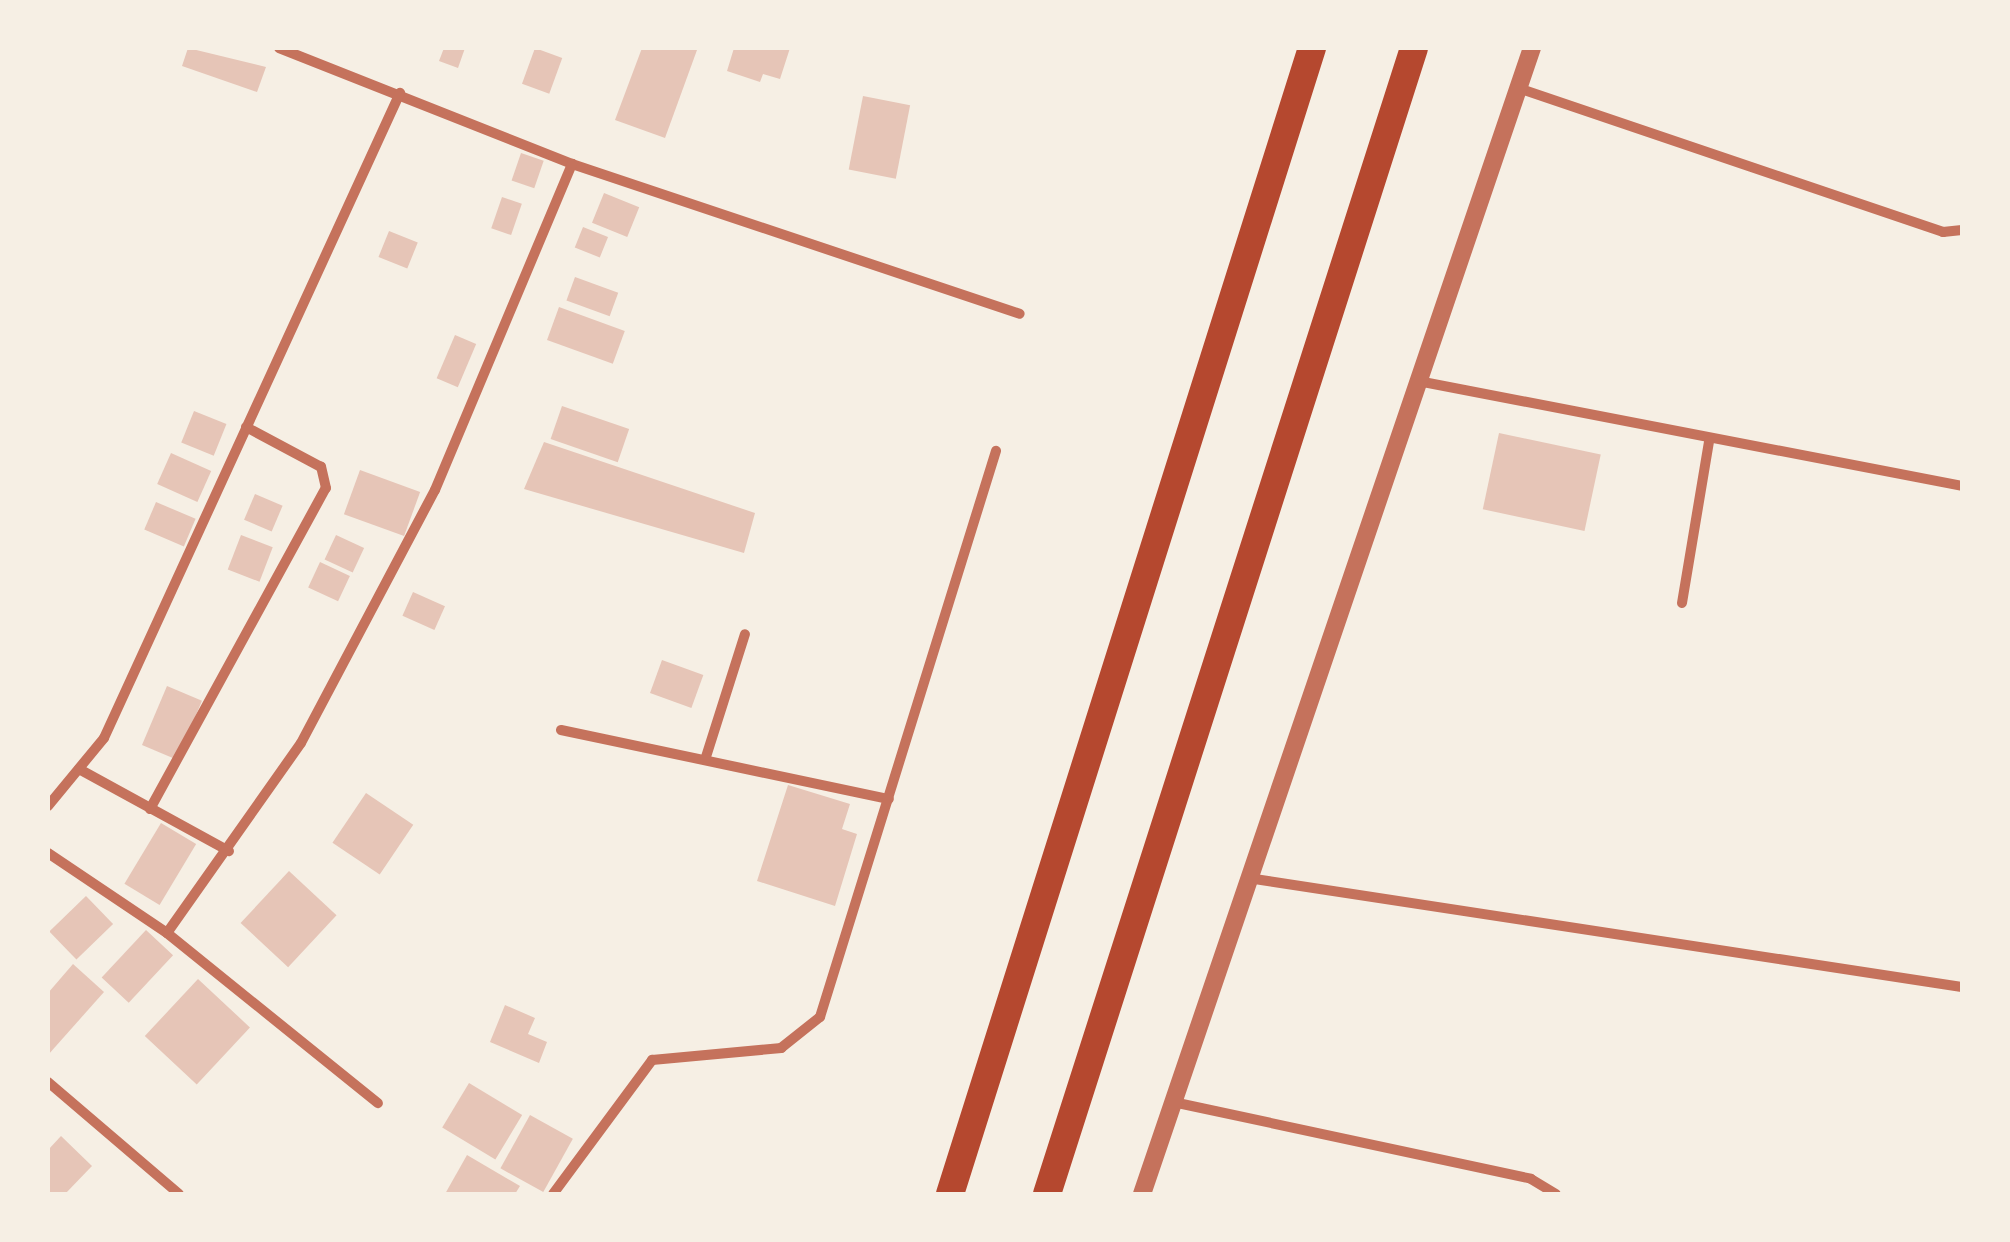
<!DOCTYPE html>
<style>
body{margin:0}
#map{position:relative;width:2010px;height:1242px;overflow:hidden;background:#f6efe4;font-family:Poppins,sans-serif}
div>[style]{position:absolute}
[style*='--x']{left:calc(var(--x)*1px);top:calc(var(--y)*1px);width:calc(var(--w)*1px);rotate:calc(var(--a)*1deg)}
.building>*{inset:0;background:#e6c5b7;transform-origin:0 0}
.minor>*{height:10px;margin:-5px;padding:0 5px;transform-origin:5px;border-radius:5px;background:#c5725c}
.tertiary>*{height:18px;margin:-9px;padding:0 9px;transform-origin:9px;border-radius:9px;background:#c5725c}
.trunk>*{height:28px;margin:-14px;padding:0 14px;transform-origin:14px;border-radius:14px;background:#b5482f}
span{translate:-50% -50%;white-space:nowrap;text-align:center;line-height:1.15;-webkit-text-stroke:8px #f6efe4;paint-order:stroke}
.frame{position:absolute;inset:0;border:50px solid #f6efe4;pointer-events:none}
</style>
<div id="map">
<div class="building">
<div style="clip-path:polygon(188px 48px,266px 67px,257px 92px,182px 66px)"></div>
<div style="clip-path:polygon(444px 48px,465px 48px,458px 68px,439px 61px)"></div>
<div style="left:535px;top:48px;width:29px;height:38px;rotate:20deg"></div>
<div style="clip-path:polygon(642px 48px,697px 50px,665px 138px,615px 120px)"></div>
<div style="clip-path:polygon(734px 48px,790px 48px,780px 79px,763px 74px,760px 82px,727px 71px)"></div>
<div style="left:863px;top:96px;width:48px;height:75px;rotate:11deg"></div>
<div style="left:521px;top:153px;width:24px;height:29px;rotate:19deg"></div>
<div style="left:604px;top:193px;width:38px;height:32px;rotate:22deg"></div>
<div style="left:502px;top:197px;width:21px;height:33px;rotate:19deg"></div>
<div style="left:583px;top:227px;width:27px;height:22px;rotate:22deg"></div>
<div style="left:389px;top:231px;width:31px;height:28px;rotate:22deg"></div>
<div style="left:575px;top:277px;width:46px;height:25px;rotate:20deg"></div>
<div style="left:559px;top:307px;width:70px;height:35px;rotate:20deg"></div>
<div style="left:455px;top:335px;width:23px;height:47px;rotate:23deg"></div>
<div style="left:562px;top:406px;width:71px;height:35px;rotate:19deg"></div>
<div style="left:194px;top:411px;width:35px;height:34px;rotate:22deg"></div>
<div style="left:1499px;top:433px;width:104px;height:78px;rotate:12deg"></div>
<div style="clip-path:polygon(544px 442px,755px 513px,744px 553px,524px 489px)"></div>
<div style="left:171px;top:453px;width:44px;height:34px;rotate:24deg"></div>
<div style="left:360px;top:470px;width:64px;height:47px;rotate:20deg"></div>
<div style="left:255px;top:494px;width:30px;height:28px;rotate:23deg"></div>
<div style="left:156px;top:502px;width:43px;height:30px;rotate:23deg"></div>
<div style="left:241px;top:535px;width:34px;height:37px;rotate:21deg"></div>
<div style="left:336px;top:535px;width:31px;height:27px;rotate:25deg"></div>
<div style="left:320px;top:562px;width:33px;height:28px;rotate:25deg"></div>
<div style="left:413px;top:592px;width:35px;height:26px;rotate:24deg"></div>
<div style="left:662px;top:660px;width:44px;height:35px;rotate:20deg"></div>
<div style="left:167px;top:686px;width:38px;height:64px;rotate:23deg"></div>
<div style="clip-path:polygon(788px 785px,850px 804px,842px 829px,857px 834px,835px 906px,757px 881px)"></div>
<div style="left:366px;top:793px;width:57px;height:60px;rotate:34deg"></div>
<div style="left:161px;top:823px;width:41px;height:71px;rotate:31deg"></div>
<div style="left:289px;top:871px;width:65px;height:71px;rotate:43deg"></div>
<div style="left:86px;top:896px;width:39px;height:51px;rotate:46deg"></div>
<div style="left:146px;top:930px;width:37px;height:65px;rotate:43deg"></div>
<div style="clip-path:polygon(73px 964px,104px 992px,48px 1055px,48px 993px)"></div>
<div style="left:198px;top:979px;width:71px;height:78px;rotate:43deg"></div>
<div style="clip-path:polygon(505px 1005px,535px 1018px,528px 1034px,547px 1042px,539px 1063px,490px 1042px)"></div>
<div style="left:469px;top:1083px;width:62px;height:52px;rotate:31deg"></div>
<div style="left:530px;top:1115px;width:49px;height:61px;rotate:29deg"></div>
<div style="clip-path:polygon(61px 1136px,92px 1166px,65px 1194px,48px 1194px,48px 1150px)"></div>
<div style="clip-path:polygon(467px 1155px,520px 1186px,515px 1194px,445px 1194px)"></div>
</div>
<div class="minor">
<div style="--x:279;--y:48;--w:315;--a:21.6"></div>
<div style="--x:572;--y:164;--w:472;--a:18.5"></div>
<div style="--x:1518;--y:88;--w:449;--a:18.7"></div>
<div style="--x:1943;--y:232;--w:19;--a:-6"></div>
<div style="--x:1418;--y:381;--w:554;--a:10.92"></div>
<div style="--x:1682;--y:603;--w:164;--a:-80.5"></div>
<div style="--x:561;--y:730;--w:335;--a:11.9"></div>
<div style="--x:705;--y:760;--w:132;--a:-72.4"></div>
<div style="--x:79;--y:769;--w:171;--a:28.7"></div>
<div style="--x:48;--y:806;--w:88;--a:-50.5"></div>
<div style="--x:104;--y:738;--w:710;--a:-65.35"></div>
<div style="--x:150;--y:809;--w:366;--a:-61.3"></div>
<div style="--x:326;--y:488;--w:22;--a:-103"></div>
<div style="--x:321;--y:467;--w:85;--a:-151.9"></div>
<div style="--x:48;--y:853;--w:143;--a:33.9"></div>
<div style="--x:167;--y:933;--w:271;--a:38.9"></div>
<div style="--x:1248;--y:878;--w:722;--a:8.68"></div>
<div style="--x:167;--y:933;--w:232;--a:-54.8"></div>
<div style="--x:301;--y:743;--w:286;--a:-62.1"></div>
<div style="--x:435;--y:490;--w:354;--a:-67.2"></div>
<div style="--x:48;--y:1082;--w:172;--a:40.5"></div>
<div style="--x:1173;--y:1102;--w:366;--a:12.1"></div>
<div style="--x:1531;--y:1179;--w:29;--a:31"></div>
<div style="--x:553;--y:1194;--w:167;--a:-53.5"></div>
<div style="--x:652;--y:1060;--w:130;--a:-5.3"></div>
<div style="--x:781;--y:1048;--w:50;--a:-38.5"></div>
<div style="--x:820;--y:1017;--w:593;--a:-72.73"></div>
</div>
<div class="tertiary">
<div style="--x:1142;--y:1194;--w:1211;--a:-71.21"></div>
</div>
<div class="trunk">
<div style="--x:950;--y:1194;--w:1202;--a:-72.47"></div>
<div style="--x:1047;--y:1194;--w:1203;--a:-72.24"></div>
</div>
<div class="frame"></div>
</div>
